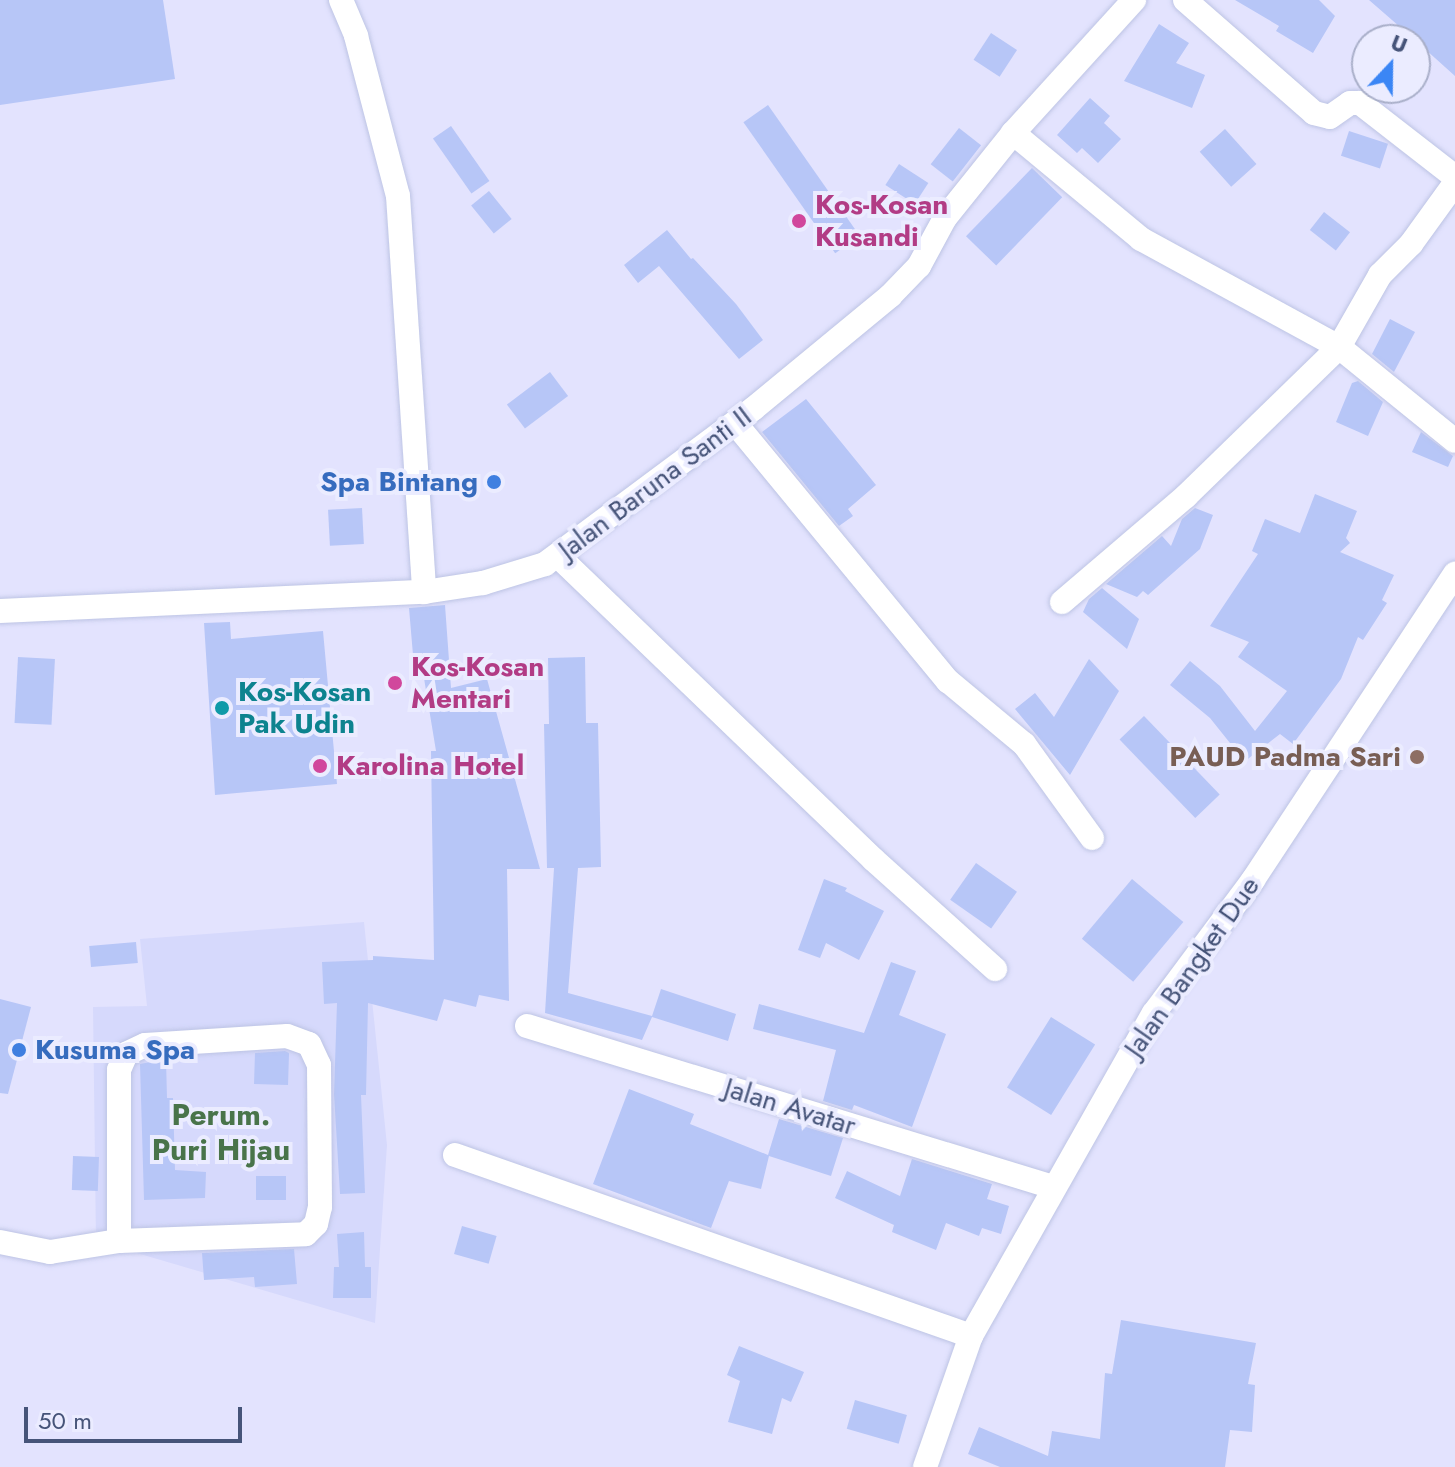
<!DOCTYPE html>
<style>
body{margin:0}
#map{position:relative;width:1455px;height:1467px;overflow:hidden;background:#e3e3fe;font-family:Jost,sans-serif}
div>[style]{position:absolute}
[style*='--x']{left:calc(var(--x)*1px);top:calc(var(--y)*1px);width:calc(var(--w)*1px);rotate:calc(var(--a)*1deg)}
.residential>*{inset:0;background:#d6d9fc}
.building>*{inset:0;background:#b7c6f7;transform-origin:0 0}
.roads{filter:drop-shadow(0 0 2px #bdc4e4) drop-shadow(0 0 2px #bdc4e4)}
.street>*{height:24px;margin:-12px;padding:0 12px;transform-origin:12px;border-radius:12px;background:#fff}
.dots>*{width:22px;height:22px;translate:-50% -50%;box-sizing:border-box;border:4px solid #ebecff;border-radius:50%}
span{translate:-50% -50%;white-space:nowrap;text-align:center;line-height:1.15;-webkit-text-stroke:8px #ebecff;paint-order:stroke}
.hotel-label{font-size:28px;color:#b23c85;font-weight:700}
.left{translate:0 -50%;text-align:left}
.shop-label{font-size:28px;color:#366cbe;font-weight:700}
.right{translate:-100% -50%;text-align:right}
.street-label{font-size:28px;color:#465479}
.culture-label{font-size:28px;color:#0d838f;font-weight:700}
.education-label{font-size:28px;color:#785e54;font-weight:700}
.neighbourhood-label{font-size:30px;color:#49744a;font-weight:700}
.north{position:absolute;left:1351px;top:24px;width:80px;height:80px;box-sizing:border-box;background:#ebecff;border:2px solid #a9afc9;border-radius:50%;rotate:22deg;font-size:22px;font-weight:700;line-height:32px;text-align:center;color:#465479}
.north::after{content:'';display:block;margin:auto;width:28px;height:36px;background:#3b86f5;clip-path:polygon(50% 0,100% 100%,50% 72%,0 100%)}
.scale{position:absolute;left:24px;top:1407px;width:218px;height:36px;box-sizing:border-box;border:4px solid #465479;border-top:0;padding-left:10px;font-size:24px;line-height:28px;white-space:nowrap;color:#465479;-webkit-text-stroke:6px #ebecff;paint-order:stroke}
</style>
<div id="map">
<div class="residential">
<div style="clip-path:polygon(364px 922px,387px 1145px,375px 1323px,96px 1241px,93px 1007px,147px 1006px,140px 939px)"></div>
</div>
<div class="building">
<div style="clip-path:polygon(0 0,163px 0,175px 79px,0 105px)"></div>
<div style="clip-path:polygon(1235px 0,1319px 0,1335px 16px,1313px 53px,1276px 31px,1279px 26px)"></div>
<div style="clip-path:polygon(1369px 0,1455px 0,1455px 76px,1415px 40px)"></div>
<div style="clip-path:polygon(1159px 24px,1189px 43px,1176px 63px,1205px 75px,1192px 108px,1124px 81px)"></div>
<div style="left:991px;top:33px;width:31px;height:32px;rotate:33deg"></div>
<div style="clip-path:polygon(1090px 98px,1110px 116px,1104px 123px,1121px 139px,1098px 163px,1082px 148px,1077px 153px,1057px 135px)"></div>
<div style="left:768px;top:105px;width:160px;height:30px;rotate:55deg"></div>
<div style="left:451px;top:126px;width:67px;height:22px;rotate:55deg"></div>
<div style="left:959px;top:128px;width:28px;height:46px;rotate:38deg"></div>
<div style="left:1225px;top:129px;width:47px;height:34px;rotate:48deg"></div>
<div style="left:1349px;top:131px;width:41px;height:26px;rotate:18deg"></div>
<div style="left:899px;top:164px;width:35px;height:25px;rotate:33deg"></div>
<div style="left:1032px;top:168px;width:42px;height:95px;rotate:44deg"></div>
<div style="left:489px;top:191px;width:36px;height:23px;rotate:51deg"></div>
<div style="left:1324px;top:212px;width:33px;height:23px;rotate:38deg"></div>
<div style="clip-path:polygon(667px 230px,691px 259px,693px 258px,736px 304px,763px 340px,739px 359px,659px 266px,638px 283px,624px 265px)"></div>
<div style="clip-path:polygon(1390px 319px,1415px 332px,1394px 372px,1372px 354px)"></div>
<div style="left:550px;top:372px;width:30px;height:54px;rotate:53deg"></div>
<div style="clip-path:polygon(1358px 381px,1383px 402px,1368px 436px,1336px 422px,1352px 383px)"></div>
<div style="clip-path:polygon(806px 399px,876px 485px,848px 509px,853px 516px,839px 526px,762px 432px)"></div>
<div style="clip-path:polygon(1421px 432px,1453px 456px,1448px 467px,1412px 452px)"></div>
<div style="clip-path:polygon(1315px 494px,1357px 511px,1346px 538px,1350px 543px,1340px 552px,1394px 575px,1382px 600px,1387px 603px,1363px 640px,1358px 637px,1341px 679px,1293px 744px,1280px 734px,1240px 765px,1233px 758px,1238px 753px,1210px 718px,1170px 685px,1190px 661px,1220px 686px,1255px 731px,1287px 691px,1238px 657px,1249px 642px,1210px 626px,1258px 554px,1252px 551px,1265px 519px,1300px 533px)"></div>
<div style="left:362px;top:508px;width:36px;height:34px;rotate:87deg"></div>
<div style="clip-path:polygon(1195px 508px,1213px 515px,1200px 549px,1148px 595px,1143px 591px,1137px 597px,1106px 584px,1162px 536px,1171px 546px,1182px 519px)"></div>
<div style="clip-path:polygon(1102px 588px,1139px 619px,1127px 649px,1083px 612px,1089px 599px)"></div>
<div style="clip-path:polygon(445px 605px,451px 688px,487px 679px,540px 869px,507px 869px,509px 1001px,479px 995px,476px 1007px,444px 999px,437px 1021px,368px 1003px,366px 1095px,361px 1095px,365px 1193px,340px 1194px,334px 1094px,337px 1003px,324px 1004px,322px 962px,373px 960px,373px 956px,434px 960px,431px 751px,436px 751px,420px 654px,413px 655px,409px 608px)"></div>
<div style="clip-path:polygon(230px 622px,231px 639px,323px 631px,337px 784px,215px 795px,204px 623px)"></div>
<div style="left:18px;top:657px;width:37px;height:66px;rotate:3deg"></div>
<div style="clip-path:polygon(585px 657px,586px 723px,598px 723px,601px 867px,578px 868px,568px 993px,652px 1016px,661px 989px,736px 1014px,728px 1041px,652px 1017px,642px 1040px,545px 1013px,554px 868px,547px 868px,544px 724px,549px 724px,548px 658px)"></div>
<div style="clip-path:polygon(1089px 659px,1119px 691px,1070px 775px,1015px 709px,1035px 693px,1054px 717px)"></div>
<div style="left:1144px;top:716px;width:109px;height:34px;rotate:46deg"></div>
<div style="left:976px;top:863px;width:50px;height:45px;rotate:35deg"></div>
<div style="clip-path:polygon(824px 879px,847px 888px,845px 891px,884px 911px,859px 960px,826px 943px,820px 958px,798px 950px)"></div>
<div style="left:1132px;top:879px;width:67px;height:78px;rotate:40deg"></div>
<div style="left:136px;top:942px;width:21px;height:47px;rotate:85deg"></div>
<div style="clip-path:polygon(891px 962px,916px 971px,899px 1015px,946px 1034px,912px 1127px,854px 1105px,852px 1110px,823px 1101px,836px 1050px,753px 1029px,759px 1004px,864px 1033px)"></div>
<div style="clip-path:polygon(0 999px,31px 1007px,8px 1094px,0 1093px)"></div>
<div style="left:1051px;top:1017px;width:52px;height:83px;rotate:32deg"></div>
<div style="clip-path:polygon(285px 1051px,289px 1053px,288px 1085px,254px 1084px,255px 1053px)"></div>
<div style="clip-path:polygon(166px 1059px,167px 1098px,173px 1098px,175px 1170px,206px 1172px,205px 1198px,144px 1200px,140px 1064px)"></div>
<div style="clip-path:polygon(629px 1089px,694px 1114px,690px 1124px,768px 1155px,779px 1119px,843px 1138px,831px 1176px,769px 1156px,761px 1189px,729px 1181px,711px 1228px,593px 1184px)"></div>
<div style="left:73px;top:1156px;width:26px;height:34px;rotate:2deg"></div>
<div style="clip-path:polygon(912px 1159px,992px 1184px,987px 1199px,1009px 1206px,1001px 1234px,982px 1228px,979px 1236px,946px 1223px,936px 1250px,892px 1232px,894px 1225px,835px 1198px,847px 1171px,900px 1196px)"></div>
<div style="left:256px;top:1176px;width:30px;height:24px"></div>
<div style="left:462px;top:1226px;width:36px;height:29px;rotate:16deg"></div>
<div style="clip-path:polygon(364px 1232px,365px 1267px,371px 1267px,371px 1298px,333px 1298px,334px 1267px,339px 1267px,337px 1234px)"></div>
<div style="clip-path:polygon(294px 1249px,297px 1284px,255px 1287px,254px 1277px,204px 1280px,202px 1253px)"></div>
<div style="clip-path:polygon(1121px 1320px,1256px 1343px,1248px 1384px,1255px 1385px,1252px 1432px,1230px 1430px,1225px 1467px,1000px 1467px,968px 1454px,979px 1427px,1048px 1456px,1052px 1431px,1100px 1439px,1105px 1373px,1112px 1374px)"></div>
<div style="clip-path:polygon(739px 1346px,804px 1372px,791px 1402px,782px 1398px,772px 1434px,728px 1422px,740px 1381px,727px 1375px)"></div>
<div style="left:855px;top:1400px;width:54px;height:30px;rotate:16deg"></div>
</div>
<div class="roads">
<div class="street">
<div style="--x:341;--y:0;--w:39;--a:67"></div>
<div style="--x:356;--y:36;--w:165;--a:75.3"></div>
<div style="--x:398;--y:196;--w:397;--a:86.2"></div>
<div style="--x:1185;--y:0;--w:171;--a:41.2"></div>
<div style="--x:1314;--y:113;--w:16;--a:14"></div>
<div style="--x:1330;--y:117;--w:24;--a:-35"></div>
<div style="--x:1350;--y:103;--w:10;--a:0"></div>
<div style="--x:1360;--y:103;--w:120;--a:37.9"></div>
<div style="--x:1013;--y:133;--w:166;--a:39.6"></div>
<div style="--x:1141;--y:239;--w:226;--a:28.6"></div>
<div style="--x:1339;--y:347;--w:149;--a:39"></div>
<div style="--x:735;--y:423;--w:335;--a:50.5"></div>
<div style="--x:948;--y:681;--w:99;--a:39.7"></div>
<div style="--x:1024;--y:744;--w:116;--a:54.1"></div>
<div style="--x:558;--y:556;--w:438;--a:43.9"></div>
<div style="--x:874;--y:860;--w:163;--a:42"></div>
<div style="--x:1062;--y:602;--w:163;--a:-40.5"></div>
<div style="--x:1186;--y:496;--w:214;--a:-44.2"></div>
<div style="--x:1339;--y:347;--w:83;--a:-60.3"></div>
<div style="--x:1380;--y:275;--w:44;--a:-45"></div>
<div style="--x:1411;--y:244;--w:75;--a:-54.2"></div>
<div style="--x:0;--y:611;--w:424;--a:-2.6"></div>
<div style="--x:424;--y:592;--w:60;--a:-8.7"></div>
<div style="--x:483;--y:583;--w:65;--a:-17"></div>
<div style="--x:545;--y:564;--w:259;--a:-36.7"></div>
<div style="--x:753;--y:409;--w:178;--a:-39.5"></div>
<div style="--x:890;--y:296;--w:42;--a:-46"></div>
<div style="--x:919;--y:266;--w:55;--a:-61.6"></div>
<div style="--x:945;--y:218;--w:109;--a:-51.3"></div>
<div style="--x:1013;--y:133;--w:180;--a:-47.7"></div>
<div style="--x:527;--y:1026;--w:550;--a:17.02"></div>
<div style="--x:455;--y:1155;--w:547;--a:19.33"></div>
<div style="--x:0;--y:1242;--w:51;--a:11.3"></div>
<div style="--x:50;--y:1252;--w:70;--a:-9.1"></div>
<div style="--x:119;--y:1241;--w:187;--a:-2.1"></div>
<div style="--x:306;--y:1234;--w:14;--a:-45"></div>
<div style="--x:316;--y:1224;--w:17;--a:-77"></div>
<div style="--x:320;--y:1207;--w:142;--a:-90.4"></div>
<div style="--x:319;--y:1065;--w:23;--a:-115"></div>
<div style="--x:309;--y:1044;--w:23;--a:-160"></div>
<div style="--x:287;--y:1036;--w:142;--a:176.4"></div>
<div style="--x:145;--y:1045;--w:21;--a:155"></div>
<div style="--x:126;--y:1054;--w:17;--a:114"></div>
<div style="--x:119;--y:1070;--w:171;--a:90"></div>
<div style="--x:925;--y:1467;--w:139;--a:-70.7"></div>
<div style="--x:971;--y:1336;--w:371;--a:-60.5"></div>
<div style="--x:1154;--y:1013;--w:166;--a:-53.3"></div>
<div style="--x:1253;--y:880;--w:367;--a:-56.6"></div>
</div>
</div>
<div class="dots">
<div style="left:799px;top:221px;background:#d1479c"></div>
<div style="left:494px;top:482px;background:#3f7fe0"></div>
<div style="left:395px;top:683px;background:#d1479c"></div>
<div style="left:222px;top:708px;background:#0f9aa8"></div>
<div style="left:1417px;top:757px;background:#8d6e63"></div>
<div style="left:320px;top:766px;background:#d1479c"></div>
<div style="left:19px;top:1050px;background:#3f7fe0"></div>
</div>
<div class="hotel-label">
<span class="left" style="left:815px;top:221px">Kos-Kosan<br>Kusandi</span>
<span class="left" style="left:411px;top:683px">Kos-Kosan<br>Mentari</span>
<span class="left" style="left:336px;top:766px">Karolina Hotel</span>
</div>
<div class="shop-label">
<span class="right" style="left:478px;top:482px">Spa Bintang</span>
<span class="left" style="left:35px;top:1050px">Kusuma Spa</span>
</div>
<div class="street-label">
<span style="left:655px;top:483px;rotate:-37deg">Jalan Baruna Santi II</span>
<span style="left:1192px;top:967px;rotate:-55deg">Jalan Bangket Due</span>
<span style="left:790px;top:1107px;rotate:17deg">Jalan Avatar</span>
</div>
<div class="culture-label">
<span class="left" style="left:238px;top:708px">Kos-Kosan<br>Pak Udin</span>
</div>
<div class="education-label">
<span class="right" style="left:1401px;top:757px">PAUD Padma Sari</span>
</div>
<div class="neighbourhood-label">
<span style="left:221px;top:1132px">Perum.<br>Puri Hijau</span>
</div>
<div class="north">U</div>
<div class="scale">50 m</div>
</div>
